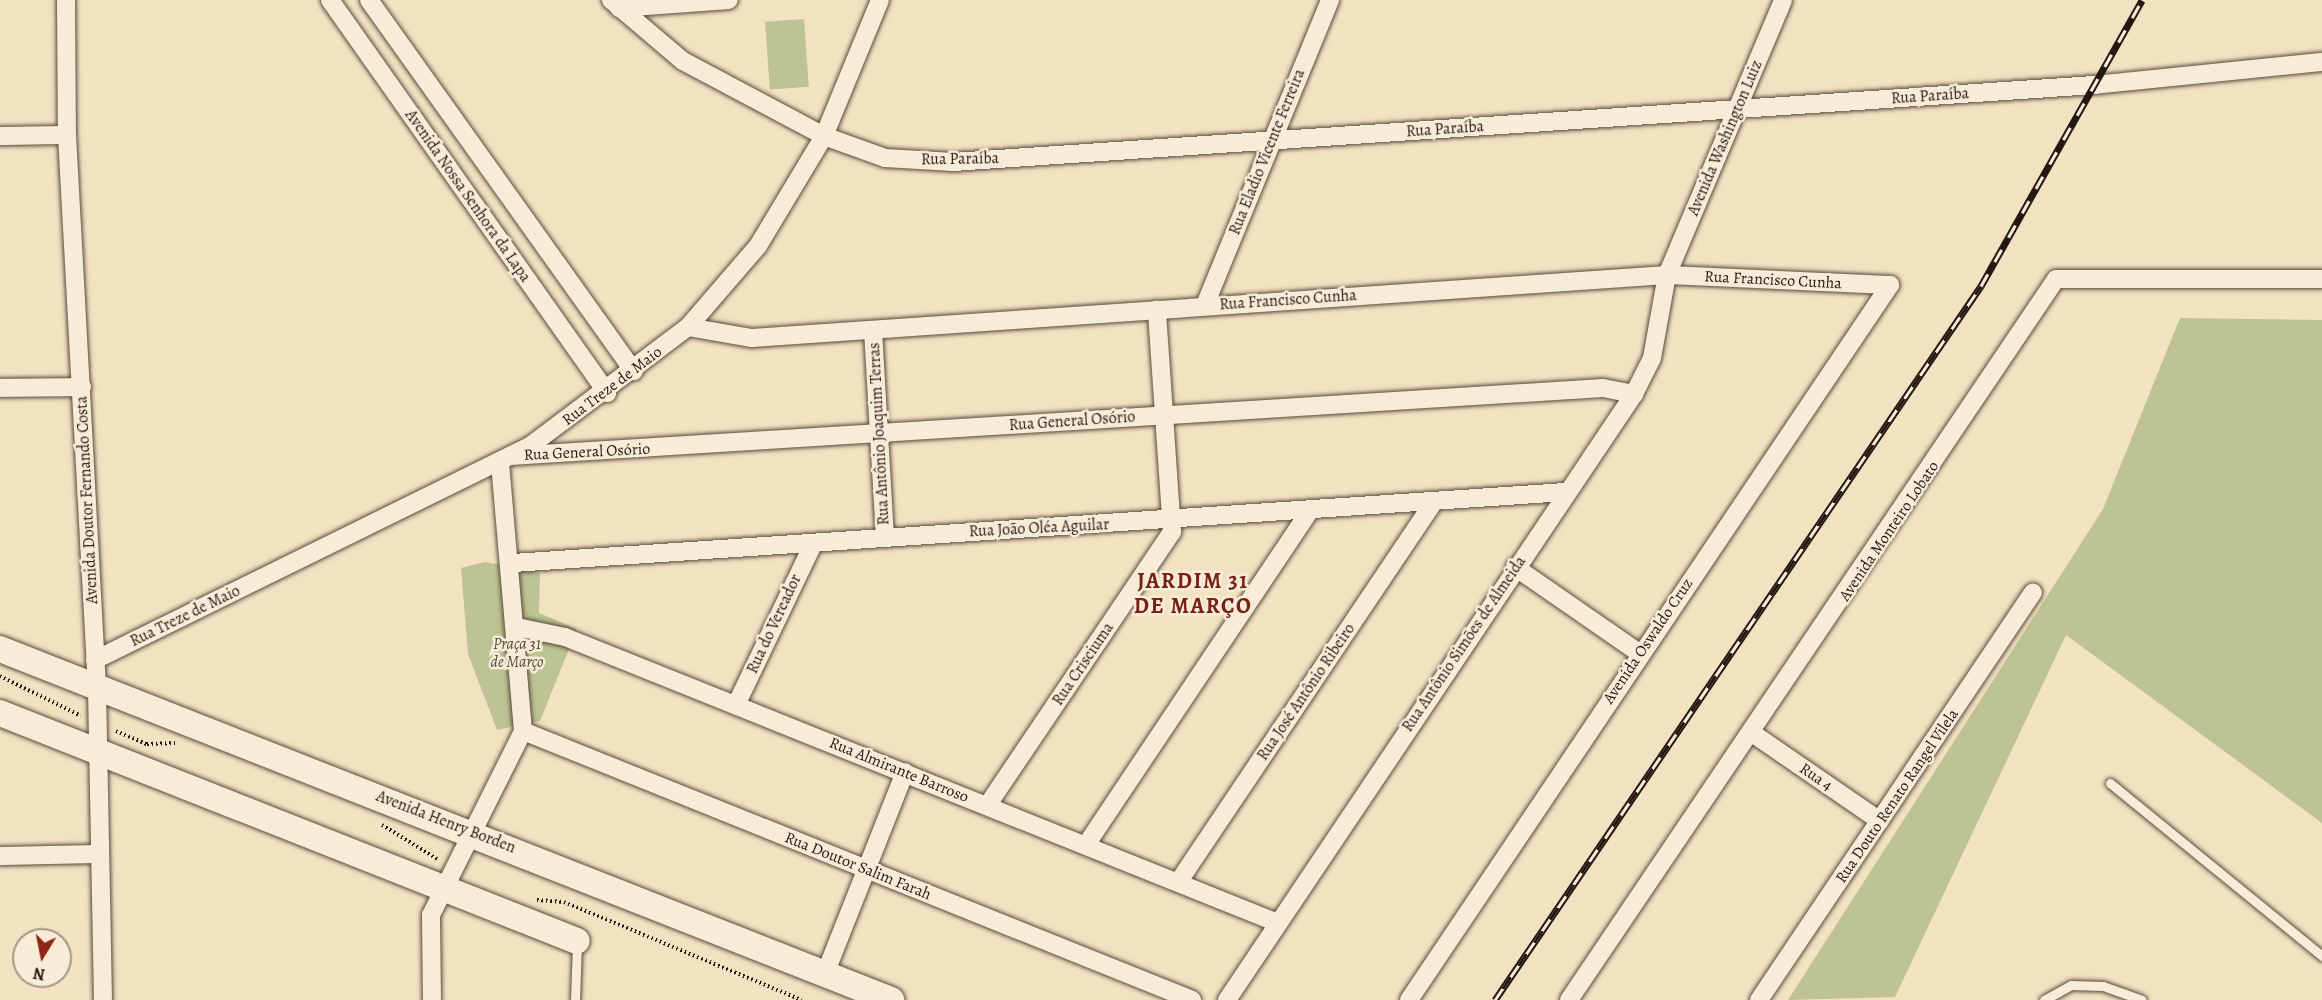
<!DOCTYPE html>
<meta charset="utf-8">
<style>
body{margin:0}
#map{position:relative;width:2322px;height:1000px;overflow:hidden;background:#f3e2c1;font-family:Alegreya,serif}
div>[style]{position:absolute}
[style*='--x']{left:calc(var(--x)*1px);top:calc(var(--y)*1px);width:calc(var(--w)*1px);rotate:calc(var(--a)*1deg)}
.green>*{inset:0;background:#bdc392;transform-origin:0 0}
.path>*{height:4px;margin-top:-2px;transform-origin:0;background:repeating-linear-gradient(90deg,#231912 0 1.5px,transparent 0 4.5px)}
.roads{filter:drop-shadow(0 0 2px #574b3e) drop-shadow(0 0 2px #574b3e)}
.lane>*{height:9px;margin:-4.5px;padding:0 4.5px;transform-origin:4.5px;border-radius:4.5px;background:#f7ecd7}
.street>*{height:18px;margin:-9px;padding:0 9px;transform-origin:9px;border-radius:9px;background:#f7ecd7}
.secondary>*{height:26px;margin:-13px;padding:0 13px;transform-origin:13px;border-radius:13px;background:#f7ecd7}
.rail>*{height:7px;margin-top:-3.5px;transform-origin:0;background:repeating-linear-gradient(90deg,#f7ecd7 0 14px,#231912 0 28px);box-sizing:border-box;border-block:2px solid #231912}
span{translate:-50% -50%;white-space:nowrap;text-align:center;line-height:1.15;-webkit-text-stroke:5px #f7ecd7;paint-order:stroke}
.street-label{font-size:16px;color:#231912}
.park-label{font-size:16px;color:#514c38;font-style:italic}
.district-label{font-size:22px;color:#7a1f14;font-weight:700;letter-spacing:1.5px}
.north{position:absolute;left:12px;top:928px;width:60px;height:60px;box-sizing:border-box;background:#f7ecd7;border:2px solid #a29888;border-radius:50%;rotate:190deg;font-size:16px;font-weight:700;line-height:24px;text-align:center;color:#231912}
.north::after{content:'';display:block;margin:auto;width:21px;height:27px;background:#8f2418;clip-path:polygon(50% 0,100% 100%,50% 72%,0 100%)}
</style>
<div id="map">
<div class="green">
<div style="left:804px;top:19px;width:68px;height:39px;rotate:86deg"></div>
<div style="clip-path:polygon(2180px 318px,2322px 320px,2322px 823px,2066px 635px,1895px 997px,1788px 1000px,2103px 509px)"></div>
<div style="clip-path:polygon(485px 562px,540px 573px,539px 613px,577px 629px,540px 721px,497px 730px,468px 654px,461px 568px)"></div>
</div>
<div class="path">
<div style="--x:0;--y:676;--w:90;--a:26.3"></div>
<div style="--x:116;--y:731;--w:34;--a:23"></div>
<div style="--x:147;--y:744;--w:28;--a:-2"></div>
<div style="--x:382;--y:825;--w:67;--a:31.6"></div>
<div style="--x:537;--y:900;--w:27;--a:4"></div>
<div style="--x:564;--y:902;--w:257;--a:22.4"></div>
</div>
<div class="roads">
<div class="lane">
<div style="--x:2110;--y:783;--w:274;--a:39.2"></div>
<div style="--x:575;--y:1000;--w:57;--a:-88"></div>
<div style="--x:2044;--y:1000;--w:31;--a:-29"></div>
<div style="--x:2071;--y:985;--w:32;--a:2"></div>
<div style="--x:2103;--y:986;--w:41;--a:19.7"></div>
</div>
<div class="street">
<div style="--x:66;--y:0;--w:135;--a:89.6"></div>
<div style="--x:67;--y:135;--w:554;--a:86.89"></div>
<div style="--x:97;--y:688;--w:312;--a:88.9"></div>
<div style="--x:330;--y:0;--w:481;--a:54.8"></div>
<div style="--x:369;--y:0;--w:456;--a:54.5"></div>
<div style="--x:611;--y:0;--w:94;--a:40.3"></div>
<div style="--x:683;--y:61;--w:160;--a:28"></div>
<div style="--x:824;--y:136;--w:65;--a:19.8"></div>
<div style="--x:885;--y:158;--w:68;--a:3.4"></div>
<div style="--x:953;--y:162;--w:1144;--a:-3.86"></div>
<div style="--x:2094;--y:85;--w:229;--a:-5.8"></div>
<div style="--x:619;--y:8;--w:110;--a:-4.2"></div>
<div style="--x:0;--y:136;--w:67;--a:-0.9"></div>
<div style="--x:1205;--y:305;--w:330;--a:-67.7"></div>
<div style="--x:688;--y:327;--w:65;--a:9.8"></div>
<div style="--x:752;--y:338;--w:917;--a:-3.94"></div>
<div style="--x:1667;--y:275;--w:223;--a:2.6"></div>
<div style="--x:873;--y:330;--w:207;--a:86.7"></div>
<div style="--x:0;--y:388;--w:82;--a:-0.7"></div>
<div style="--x:510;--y:456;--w:1095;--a:-3.56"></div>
<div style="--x:1603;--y:388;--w:32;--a:11"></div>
<div style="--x:513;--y:563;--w:1054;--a:-3.86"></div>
<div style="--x:1515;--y:567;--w:151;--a:34.7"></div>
<div style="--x:517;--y:627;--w:49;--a:11.8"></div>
<div style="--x:565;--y:637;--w:768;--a:21.86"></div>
<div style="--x:95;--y:660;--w:485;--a:-26.2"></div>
<div style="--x:530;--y:446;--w:198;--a:-37"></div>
<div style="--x:688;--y:327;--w:107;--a:-49.2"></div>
<div style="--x:758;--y:246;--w:128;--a:-59"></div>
<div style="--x:824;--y:136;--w:147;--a:-67.6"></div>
<div style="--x:736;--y:705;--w:178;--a:-64.4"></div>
<div style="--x:523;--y:731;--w:721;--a:21.9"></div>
<div style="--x:1752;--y:733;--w:155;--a:34.5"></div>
<div style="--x:987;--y:806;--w:331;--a:-56"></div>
<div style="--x:1172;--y:532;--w:223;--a:-93.9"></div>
<div style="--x:1086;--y:845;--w:402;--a:-56.2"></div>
<div style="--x:0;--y:856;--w:99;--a:-1.2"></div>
<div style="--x:1179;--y:881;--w:457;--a:-56.1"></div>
<div style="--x:825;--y:974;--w:217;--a:-68.4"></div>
<div style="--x:432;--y:1000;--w:85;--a:-90.7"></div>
<div style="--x:431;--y:915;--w:206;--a:-63.4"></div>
<div style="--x:523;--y:731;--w:271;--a:-94.9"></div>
<div style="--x:1227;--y:1000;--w:730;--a:-56.11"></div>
<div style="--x:1634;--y:394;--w:40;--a:-63.4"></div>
<div style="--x:1652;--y:358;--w:84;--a:-79.8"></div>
<div style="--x:1667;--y:275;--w:298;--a:-67.1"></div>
<div style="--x:1409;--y:1000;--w:862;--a:-56.07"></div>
<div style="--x:1569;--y:1000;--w:870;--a:-55.96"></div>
<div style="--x:2056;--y:279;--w:266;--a:0"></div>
<div style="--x:1759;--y:1000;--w:491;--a:-56.1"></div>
</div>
<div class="secondary">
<div style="--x:0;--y:649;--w:958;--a:21.5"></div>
<div style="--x:0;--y:713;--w:620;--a:21.56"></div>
</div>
</div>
<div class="rail">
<div style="--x:1495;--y:1000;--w:864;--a:-55.76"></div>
<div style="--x:1981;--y:286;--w:328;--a:-60.6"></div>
</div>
<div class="street-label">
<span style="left:1930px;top:96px;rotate:-4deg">Rua Paraíba</span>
<span style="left:1445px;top:129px;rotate:-4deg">Rua Paraíba</span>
<span style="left:1725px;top:138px;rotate:-67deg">Avenida Washington Luiz</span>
<span style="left:1267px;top:152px;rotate:-68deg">Rua Eladio Vicente Ferreira</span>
<span style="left:960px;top:159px;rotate:-1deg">Rua Paraíba</span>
<span style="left:468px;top:196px;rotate:55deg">Avenida Nossa Senhora da Lapa</span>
<span style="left:1773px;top:280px;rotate:3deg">Rua Francisco Cunha</span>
<span style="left:1288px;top:300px;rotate:-4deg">Rua Francisco Cunha</span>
<span style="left:612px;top:386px;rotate:-37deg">Rua Treze de Maio</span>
<span style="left:1072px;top:421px;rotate:-4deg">Rua General Osório</span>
<span style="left:879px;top:434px;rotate:-93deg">Rua Antônio Joaquim Terras</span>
<span style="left:587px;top:452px;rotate:-3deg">Rua General Osório</span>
<span style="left:87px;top:500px;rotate:-93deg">Avenida Doutor Fernando Costa</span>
<span style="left:1039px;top:528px;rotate:-3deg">Rua João Oléa Aguilar</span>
<span style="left:1889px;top:531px;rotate:-56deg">Avenida Monteiro Lobato</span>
<span style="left:185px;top:616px;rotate:-26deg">Rua Treze de Maio</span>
<span style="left:774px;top:624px;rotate:-65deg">Rua do Vereador</span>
<span style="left:1648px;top:641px;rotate:-56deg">Avenida Oswaldo Cruz</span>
<span style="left:1464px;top:644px;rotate:-56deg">Rua Antônio Simões de Almeida</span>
<span style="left:1083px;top:664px;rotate:-56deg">Rua Crisciuma</span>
<span style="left:1306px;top:692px;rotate:-56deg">Rua José Antônio Ribeiro</span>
<span style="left:899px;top:770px;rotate:22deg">Rua Almirante Barroso</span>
<span style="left:1816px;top:777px;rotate:35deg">Rua 4</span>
<span style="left:1897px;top:796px;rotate:-56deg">Rua Douto Renato Rangel Vilela</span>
<span style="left:446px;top:822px;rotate:21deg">Avenida Henry Borden</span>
<span style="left:858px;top:866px;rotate:22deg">Rua Doutor Salim Farah</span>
</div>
<div class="park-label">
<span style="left:517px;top:653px">Praça 31<br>de Março</span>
</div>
<div class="district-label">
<span style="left:1193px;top:594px">JARDIM 31<br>DE MARÇO</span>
</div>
<div class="north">N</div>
</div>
